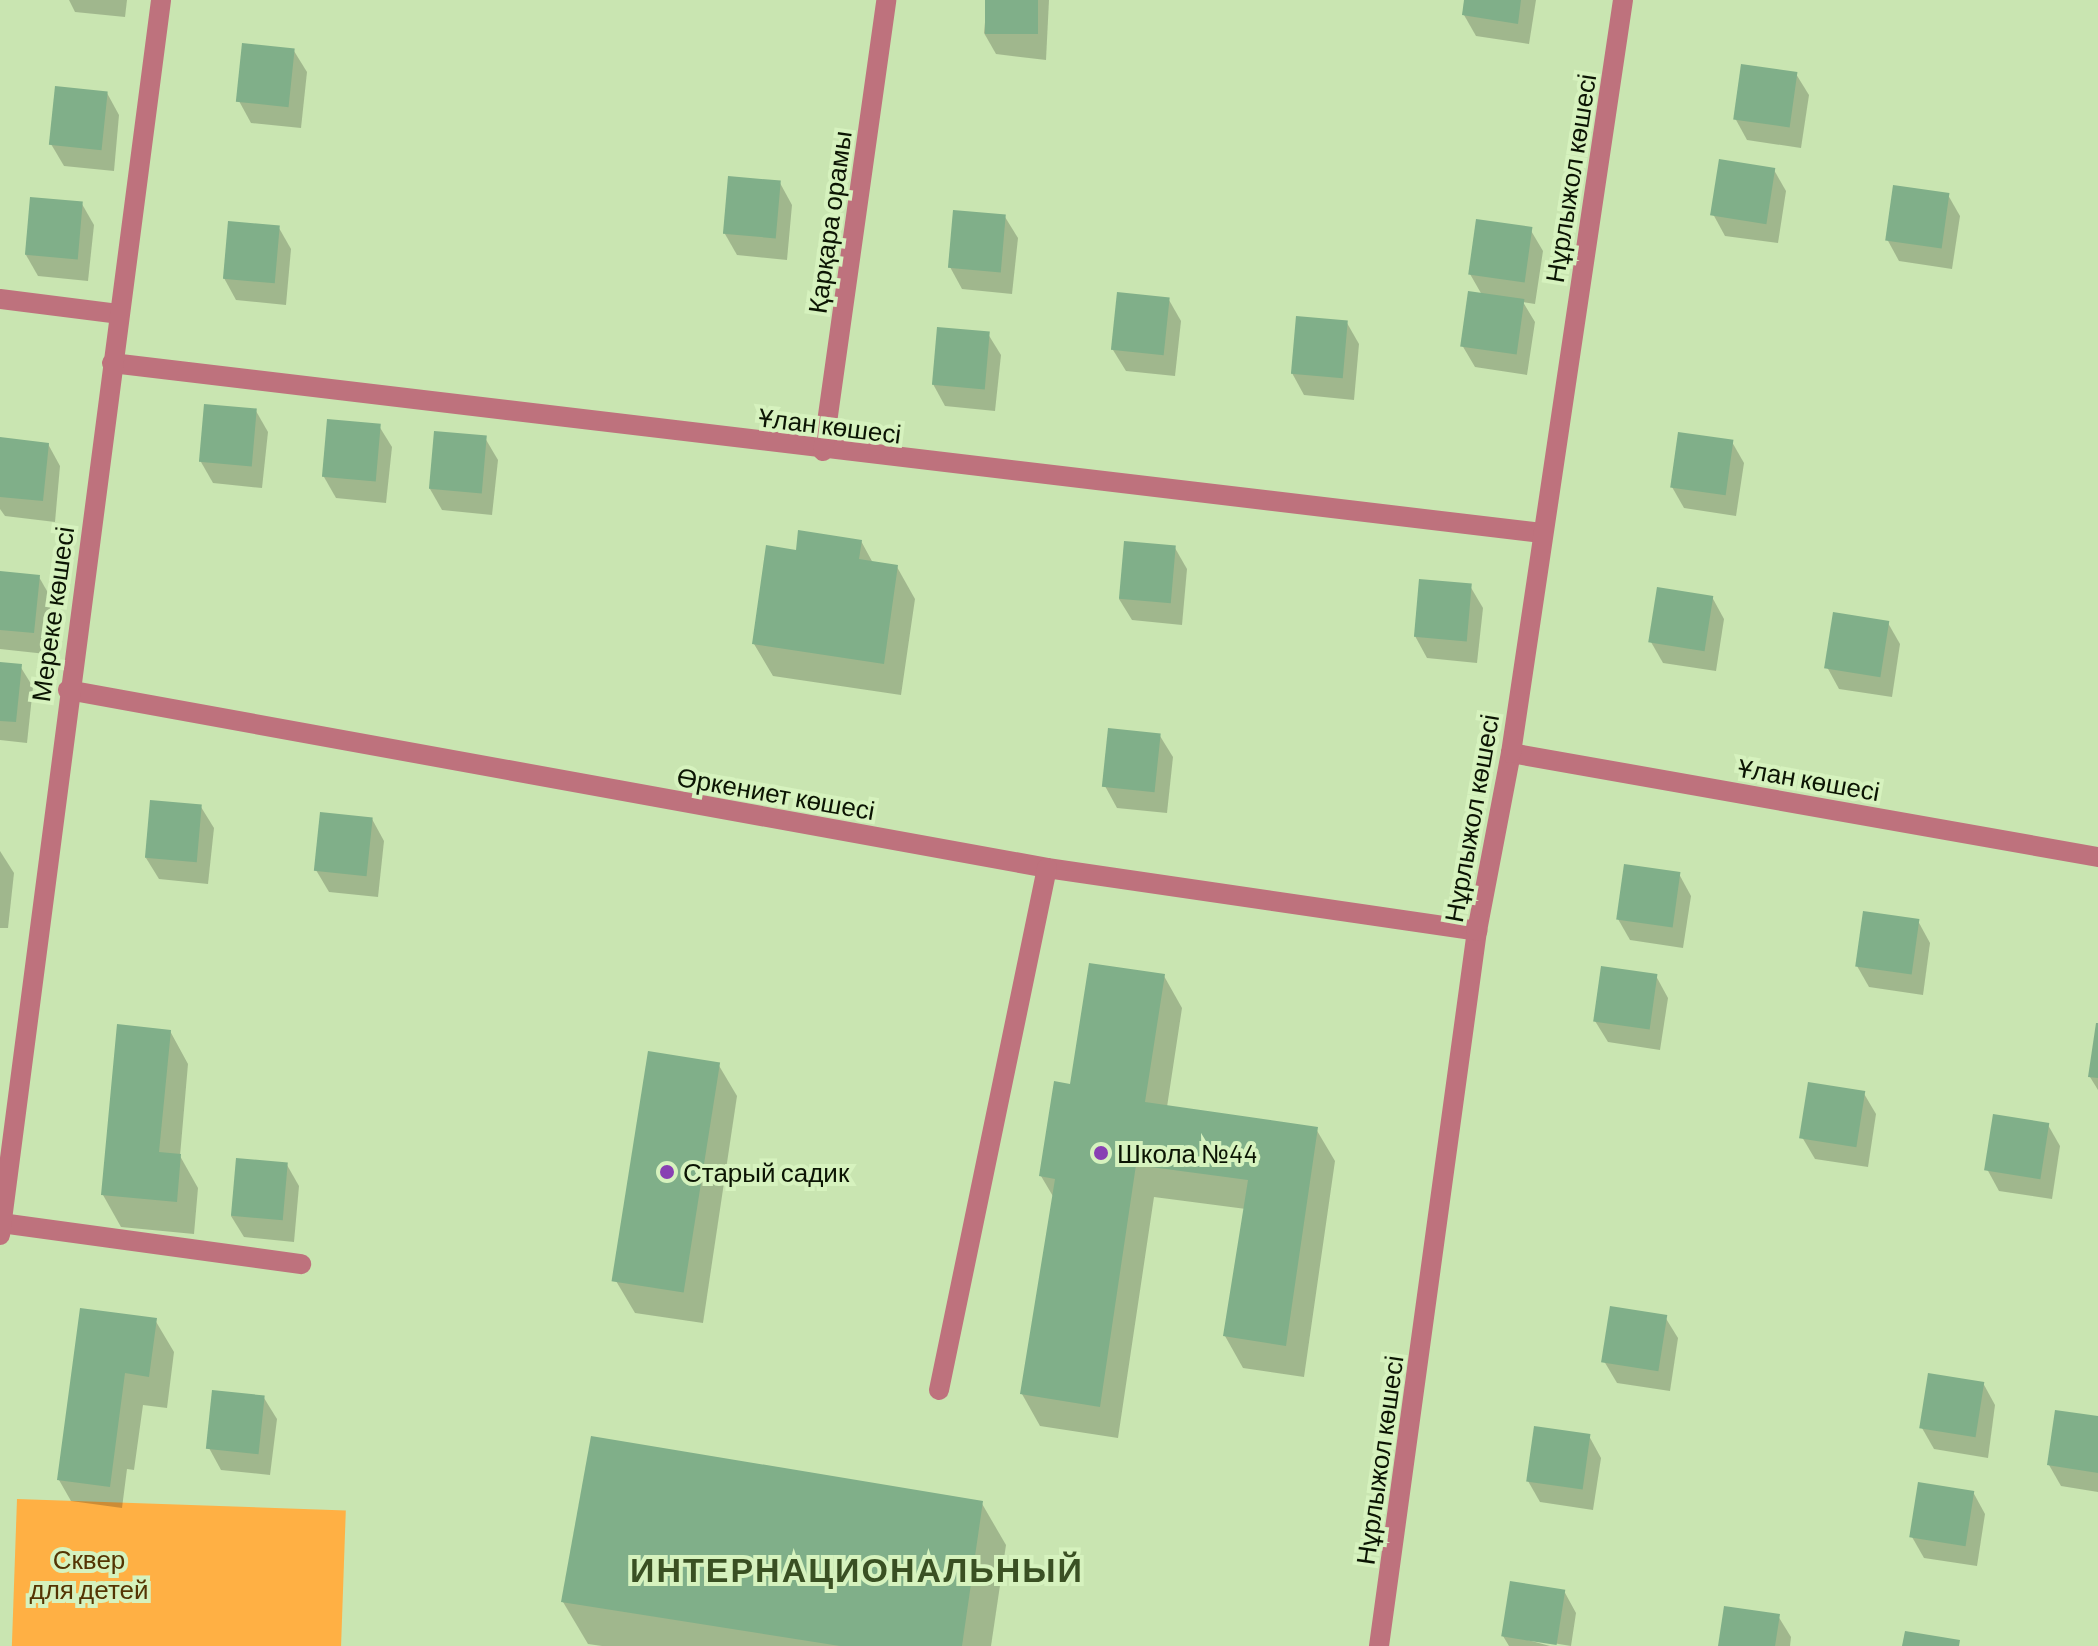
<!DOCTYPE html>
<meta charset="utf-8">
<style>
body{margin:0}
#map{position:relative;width:2098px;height:1646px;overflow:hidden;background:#c9e5b1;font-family:Barlow,sans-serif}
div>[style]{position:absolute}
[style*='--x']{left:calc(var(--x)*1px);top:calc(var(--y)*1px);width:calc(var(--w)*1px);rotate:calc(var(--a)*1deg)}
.green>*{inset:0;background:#ffb044;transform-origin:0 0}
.shadow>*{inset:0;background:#0003}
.building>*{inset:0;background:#80af89;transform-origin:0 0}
.minor>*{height:20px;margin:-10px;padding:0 10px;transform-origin:10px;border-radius:10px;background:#be727d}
.dots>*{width:22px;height:22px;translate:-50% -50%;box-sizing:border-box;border:4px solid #d6f2be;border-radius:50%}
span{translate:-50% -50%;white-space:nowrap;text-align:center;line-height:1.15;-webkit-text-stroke:8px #d6f2be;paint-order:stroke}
.street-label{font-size:26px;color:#0b1403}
.poi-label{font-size:26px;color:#0b1403}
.left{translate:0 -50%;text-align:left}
.park-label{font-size:26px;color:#543403}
.district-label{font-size:34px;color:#3a5023;font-weight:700;letter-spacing:2px}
</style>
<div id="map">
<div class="green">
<div style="left:17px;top:1499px;width:329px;height:147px;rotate:2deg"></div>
</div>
<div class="shadow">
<div style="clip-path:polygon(69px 0,127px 0,125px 17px,75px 12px)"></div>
<div style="clip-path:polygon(987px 0,1049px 0,1046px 60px,996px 54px,984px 33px)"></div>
<div style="clip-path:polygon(1466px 0,1536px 0,1529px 44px,1476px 36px,1464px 15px)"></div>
<div style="clip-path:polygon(294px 51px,307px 72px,301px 128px,251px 123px,239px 101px)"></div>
<div style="clip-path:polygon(1796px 74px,1809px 95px,1801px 148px,1747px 140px,1735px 118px)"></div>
<div style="clip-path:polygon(107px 93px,119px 115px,114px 171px,64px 166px,51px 144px)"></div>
<div style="clip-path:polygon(1774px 170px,1786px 191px,1778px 243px,1725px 236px,1713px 214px)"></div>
<div style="clip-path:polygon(780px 183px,792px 205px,787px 260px,737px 255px,725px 234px)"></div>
<div style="clip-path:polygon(1948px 195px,1960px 216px,1952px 269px,1899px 261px,1887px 239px)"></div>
<div style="clip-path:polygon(82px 204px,94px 225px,88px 281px,38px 276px,26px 255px)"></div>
<div style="clip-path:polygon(1005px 217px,1018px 238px,1012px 294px,962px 289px,950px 267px)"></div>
<div style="clip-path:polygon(279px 228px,291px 249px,286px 305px,236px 300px,224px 278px)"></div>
<div style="clip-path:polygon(1530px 229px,1543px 251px,1535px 304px,1523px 302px,1535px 322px,1527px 375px,1475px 367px,1462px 345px,1482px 295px,1470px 274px)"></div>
<div style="clip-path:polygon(1169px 300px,1181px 321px,1175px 376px,1126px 371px,1113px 350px)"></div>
<div style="clip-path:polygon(1347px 323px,1359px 344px,1354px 400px,1304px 395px,1292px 373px)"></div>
<div style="clip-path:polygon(988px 334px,1001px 355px,995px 411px,945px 406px,933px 384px)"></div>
<div style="clip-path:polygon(256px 411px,268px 432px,262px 488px,213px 483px,201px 462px)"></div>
<div style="clip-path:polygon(379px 426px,392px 447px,386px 503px,336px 498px,324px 477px)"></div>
<div style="clip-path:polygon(485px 438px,498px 460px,492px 515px,442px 510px,430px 489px)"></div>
<div style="clip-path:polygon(0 439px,48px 444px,60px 466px,55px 522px,5px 516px,0 509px)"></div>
<div style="clip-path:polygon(1732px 442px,1744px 463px,1736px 516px,1684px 508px,1672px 487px)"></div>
<div style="clip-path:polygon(861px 541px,873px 563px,897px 567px,915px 599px,901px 695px,773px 676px,754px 644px,797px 552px)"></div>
<div style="clip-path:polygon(1175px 548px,1187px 569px,1182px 625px,1132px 620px,1119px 599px)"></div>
<div style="clip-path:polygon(0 573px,39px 577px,51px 598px,46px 654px,0 649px)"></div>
<div style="clip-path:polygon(1470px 586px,1483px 608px,1477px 663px,1427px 658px,1415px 636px)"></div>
<div style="clip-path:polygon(1712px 597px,1724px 619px,1716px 671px,1663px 663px,1651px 642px)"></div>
<div style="clip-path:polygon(1888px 623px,1900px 644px,1892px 697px,1839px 689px,1827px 667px)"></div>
<div style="clip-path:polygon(0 664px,20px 666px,33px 687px,27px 743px,0 740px)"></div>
<div style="clip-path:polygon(1160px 736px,1173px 757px,1167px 813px,1117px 808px,1105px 786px)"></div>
<div style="clip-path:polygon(201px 807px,214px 828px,208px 884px,159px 879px,146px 858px)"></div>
<div style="clip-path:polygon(372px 819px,384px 841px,378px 897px,329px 892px,316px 870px)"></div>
<div style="clip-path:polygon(0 851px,14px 873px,8px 928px,0 928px)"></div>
<div style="clip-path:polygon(1679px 874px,1691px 896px,1683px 948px,1630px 940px,1618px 919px)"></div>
<div style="clip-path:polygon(1918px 921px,1930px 943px,1923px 995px,1869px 987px,1857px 966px)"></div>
<div style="clip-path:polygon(1164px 976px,1182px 1008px,1167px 1107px,1316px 1129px,1335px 1161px,1304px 1377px,1243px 1368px,1225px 1336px,1246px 1209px,1154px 1197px,1118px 1438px,1040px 1426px,1022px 1394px,1054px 1198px,1041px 1176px)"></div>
<div style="clip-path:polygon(1656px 976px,1668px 998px,1660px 1050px,1608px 1042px,1595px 1021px)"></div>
<div style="clip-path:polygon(2098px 1025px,2098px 1090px,2090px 1077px)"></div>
<div style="clip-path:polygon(170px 1031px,188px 1064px,180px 1156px,198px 1188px,194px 1234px,121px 1227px,103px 1195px)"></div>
<div style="clip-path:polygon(718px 1064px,737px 1096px,703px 1323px,635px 1313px,616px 1281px)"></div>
<div style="clip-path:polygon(1863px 1092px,1876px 1114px,1868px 1167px,1815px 1159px,1802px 1137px)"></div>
<div style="clip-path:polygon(2048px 1125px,2060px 1146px,2052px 1199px,1999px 1191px,1987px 1169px)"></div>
<div style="clip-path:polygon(287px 1165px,299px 1186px,294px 1242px,244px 1237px,231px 1216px)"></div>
<div style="clip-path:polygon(1665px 1317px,1678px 1338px,1670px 1391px,1617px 1383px,1604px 1361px)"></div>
<div style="clip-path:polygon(155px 1320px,174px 1352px,167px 1408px,143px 1405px,134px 1470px,127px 1469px,122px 1508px,71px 1501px,59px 1480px)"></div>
<div style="clip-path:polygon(1983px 1383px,1995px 1405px,1988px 1458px,1934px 1449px,1922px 1428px)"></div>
<div style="clip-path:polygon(264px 1398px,277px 1419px,270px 1475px,221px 1470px,209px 1448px)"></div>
<div style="clip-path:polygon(2098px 1418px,2098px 1492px,2061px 1486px,2049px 1465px)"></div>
<div style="clip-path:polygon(1589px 1436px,1601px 1458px,1593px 1510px,1540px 1502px,1528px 1481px)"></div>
<div style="clip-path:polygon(1973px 1492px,1985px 1514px,1977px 1566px,1924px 1558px,1912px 1537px)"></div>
<div style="clip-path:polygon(981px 1502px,1006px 1545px,991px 1646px,602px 1646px,588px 1644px,563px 1602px)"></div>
<div style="clip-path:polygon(1564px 1591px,1576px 1613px,1571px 1646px,1516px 1637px,1550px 1646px,1509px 1646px,1503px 1636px)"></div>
<div style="clip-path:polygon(1778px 1616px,1791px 1637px,1790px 1646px,1720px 1646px)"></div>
</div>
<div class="building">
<div style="left:985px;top:0;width:53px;height:34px"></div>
<div style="clip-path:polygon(1464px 0,1521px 0,1518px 24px,1462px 15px)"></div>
<div style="left:242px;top:43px;width:53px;height:59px;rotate:6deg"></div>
<div style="left:1741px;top:64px;width:57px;height:56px;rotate:8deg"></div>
<div style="left:55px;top:86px;width:53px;height:59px;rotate:6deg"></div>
<div style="left:1719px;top:159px;width:57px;height:57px;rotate:9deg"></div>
<div style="left:728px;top:176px;width:53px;height:58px;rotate:5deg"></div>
<div style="left:1893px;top:185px;width:57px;height:56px;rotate:8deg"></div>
<div style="left:30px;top:197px;width:53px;height:58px;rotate:5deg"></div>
<div style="left:953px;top:210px;width:53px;height:58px;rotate:5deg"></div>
<div style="left:1476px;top:219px;width:57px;height:56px;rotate:8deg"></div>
<div style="left:228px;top:221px;width:52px;height:58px;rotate:5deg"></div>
<div style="left:1468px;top:291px;width:57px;height:56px;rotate:8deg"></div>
<div style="left:1117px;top:292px;width:53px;height:58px;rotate:6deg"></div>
<div style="left:1296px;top:316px;width:52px;height:58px;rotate:5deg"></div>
<div style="left:937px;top:327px;width:53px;height:58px;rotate:5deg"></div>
<div style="left:204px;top:404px;width:53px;height:58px;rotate:5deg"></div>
<div style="left:327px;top:419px;width:54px;height:58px;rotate:5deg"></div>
<div style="left:434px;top:431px;width:53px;height:58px;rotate:5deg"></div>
<div style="left:1678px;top:432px;width:56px;height:56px;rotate:8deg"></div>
<div style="clip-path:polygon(0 437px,49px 443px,43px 501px,0 497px)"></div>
<div style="clip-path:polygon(798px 530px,862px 540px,859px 559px,898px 565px,884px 664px,752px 644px,766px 545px,796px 550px)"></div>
<div style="left:1124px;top:541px;width:52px;height:58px;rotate:5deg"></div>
<div style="clip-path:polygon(0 571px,40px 575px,34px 633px,0 630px)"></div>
<div style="left:1419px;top:579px;width:53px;height:58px;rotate:5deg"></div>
<div style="left:1657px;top:587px;width:57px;height:56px;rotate:9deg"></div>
<div style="left:1833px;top:612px;width:57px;height:57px;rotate:9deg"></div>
<div style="clip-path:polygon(0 662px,22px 664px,16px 722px,0 721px)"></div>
<div style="left:1108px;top:728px;width:53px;height:59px;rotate:6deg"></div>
<div style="left:150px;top:800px;width:52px;height:58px;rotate:5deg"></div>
<div style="left:320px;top:812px;width:53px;height:59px;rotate:6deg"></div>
<div style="left:1624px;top:864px;width:57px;height:56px;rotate:8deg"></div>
<div style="left:1863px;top:911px;width:57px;height:56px;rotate:8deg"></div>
<div style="clip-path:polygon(1089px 963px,1165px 974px,1145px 1102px,1318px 1127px,1286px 1346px,1223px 1336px,1248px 1180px,1136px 1165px,1100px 1407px,1020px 1394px,1055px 1179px,1039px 1176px,1054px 1081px,1070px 1084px)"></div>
<div style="left:1601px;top:966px;width:57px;height:56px;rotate:8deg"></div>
<div style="clip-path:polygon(2096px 1023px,2098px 1023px,2098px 1078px,2088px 1077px)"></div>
<div style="clip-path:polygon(117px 1024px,171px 1030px,159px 1152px,181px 1154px,177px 1202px,101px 1195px)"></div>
<div style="left:648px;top:1051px;width:73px;height:233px;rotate:9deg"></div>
<div style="left:1808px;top:1082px;width:58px;height:57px;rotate:9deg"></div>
<div style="left:1993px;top:1114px;width:57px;height:57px;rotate:9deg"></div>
<div style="left:236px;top:1158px;width:52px;height:58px;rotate:5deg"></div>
<div style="left:1610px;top:1306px;width:58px;height:57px;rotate:9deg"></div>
<div style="clip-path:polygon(80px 1308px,157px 1318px,149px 1377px,125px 1373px,110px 1487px,57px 1480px)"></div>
<div style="left:1928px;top:1373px;width:57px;height:56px;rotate:9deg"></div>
<div style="left:212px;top:1390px;width:53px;height:59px;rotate:6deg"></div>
<div style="clip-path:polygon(2055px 1410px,2098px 1416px,2098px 1473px,2047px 1465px)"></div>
<div style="left:1534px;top:1426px;width:57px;height:56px;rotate:8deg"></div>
<div style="clip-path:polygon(591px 1436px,983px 1501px,962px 1646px,840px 1646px,561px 1602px)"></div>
<div style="left:1918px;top:1482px;width:57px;height:56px;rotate:9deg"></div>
<div style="left:1510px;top:1581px;width:56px;height:56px;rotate:9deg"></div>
<div style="clip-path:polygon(1724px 1606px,1780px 1614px,1775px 1646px,1718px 1646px)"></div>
<div style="clip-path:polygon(1905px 1631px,1960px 1640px,1959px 1646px,1902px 1646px)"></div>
</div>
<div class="minor">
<div style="--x:0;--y:299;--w:119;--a:7.2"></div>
<div style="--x:112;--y:363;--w:1440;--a:6.78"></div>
<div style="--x:823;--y:451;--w:455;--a:-82"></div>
<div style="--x:68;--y:690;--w:995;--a:10.3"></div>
<div style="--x:1047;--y:868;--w:435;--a:8.3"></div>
<div style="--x:1511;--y:753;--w:596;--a:10.05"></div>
<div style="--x:1;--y:1223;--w:303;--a:7.8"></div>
<div style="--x:0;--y:1235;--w:1245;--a:-82.57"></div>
<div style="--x:939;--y:1390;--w:533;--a:-78.31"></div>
<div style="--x:1379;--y:1646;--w:722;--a:-82.2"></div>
<div style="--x:1477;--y:931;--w:181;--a:-79.2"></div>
<div style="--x:1511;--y:753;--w:761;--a:-81.54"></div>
</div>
<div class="dots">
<div style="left:1101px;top:1153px;background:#8840b3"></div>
<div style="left:667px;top:1172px;background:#8840b3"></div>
</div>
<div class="street-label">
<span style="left:1570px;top:178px;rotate:-81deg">Нұрлыжол көшесі</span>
<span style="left:829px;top:222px;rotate:-82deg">Қарқара орамы</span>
<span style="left:830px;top:425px;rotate:7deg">Ұлан көшесі</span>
<span style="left:52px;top:614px;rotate:-82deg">Мереке көшесі</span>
<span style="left:1809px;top:779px;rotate:10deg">Ұлан көшесі</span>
<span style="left:776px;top:793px;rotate:10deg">Өркениет көшесі</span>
<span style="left:1471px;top:818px;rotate:-80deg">Нұрлыжол көшесі</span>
<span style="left:1379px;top:1460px;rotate:-82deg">Нұрлыжол көшесі</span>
</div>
<div class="poi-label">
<span class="left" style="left:1117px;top:1153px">Школа №44</span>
<span class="left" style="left:683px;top:1172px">Старый садик</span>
</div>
<div class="park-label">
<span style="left:89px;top:1574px">Сквер<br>для детей</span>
</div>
<div class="district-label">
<span style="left:857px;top:1569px">ИНТЕРНАЦИОНАЛЬНЫЙ</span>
</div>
</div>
